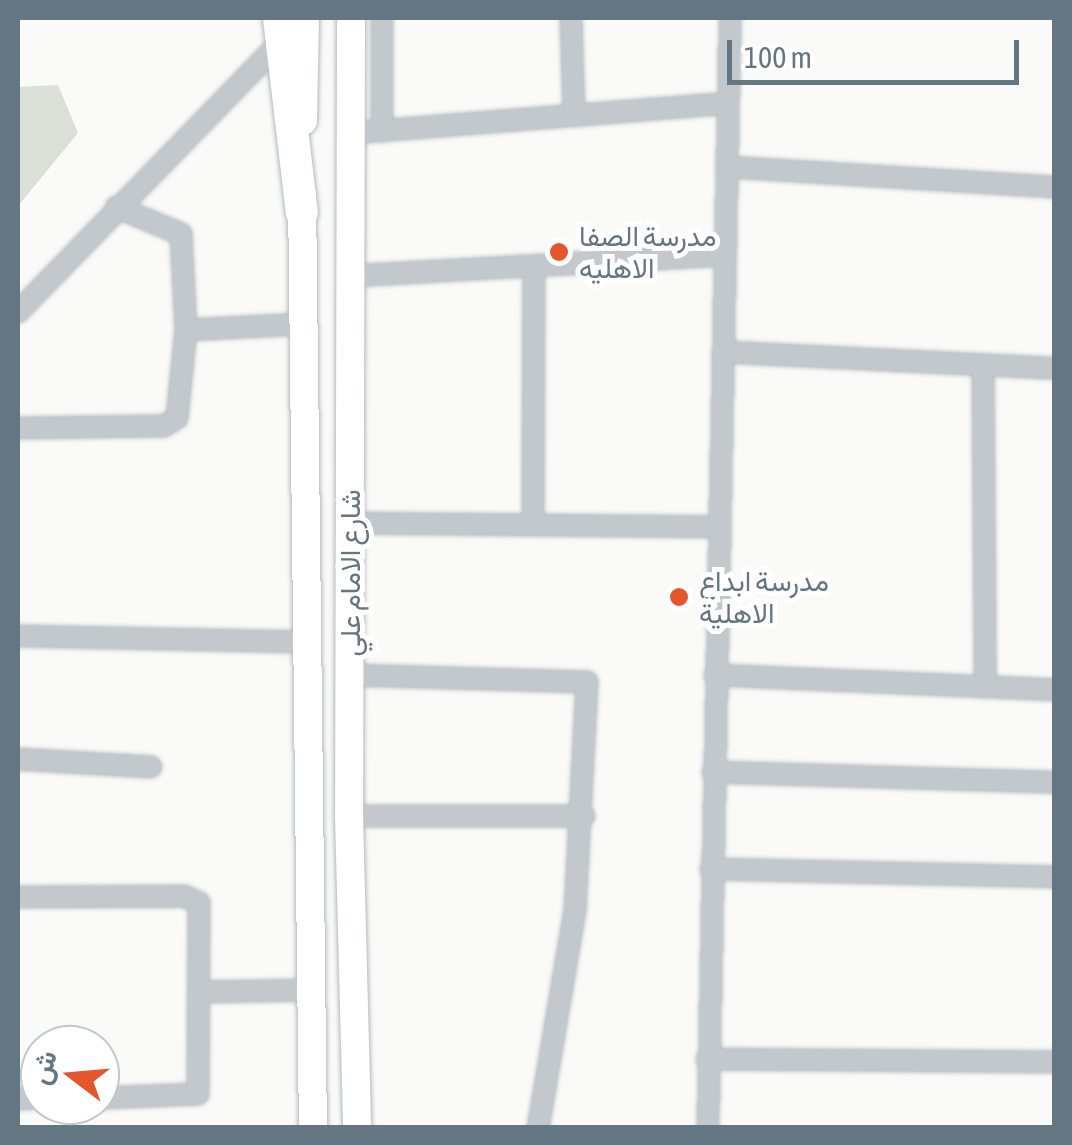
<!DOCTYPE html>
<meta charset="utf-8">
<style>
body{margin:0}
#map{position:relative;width:1072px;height:1145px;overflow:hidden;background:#fafaf8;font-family:"Asap Condensed",Vazirmatn,sans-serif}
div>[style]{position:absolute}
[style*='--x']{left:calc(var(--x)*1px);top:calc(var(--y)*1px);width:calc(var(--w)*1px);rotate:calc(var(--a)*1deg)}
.green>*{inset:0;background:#dadfd7}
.roads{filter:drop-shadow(0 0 2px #b3babf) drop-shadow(0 0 2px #b3babf)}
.street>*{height:20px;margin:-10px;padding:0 10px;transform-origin:10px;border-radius:10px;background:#c3c8cc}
.secondary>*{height:28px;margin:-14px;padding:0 14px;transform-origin:14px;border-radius:14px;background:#fff}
.primary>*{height:32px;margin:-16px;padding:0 16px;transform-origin:16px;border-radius:16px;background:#fff}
.dots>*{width:28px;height:28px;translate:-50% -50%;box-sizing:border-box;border:5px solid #fff;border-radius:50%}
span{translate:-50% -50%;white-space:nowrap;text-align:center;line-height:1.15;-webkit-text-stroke:10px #fff;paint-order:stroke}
.poi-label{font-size:28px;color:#657683}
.left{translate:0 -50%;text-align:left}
.street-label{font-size:28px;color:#657683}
.frame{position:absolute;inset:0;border:20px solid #657683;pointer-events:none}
.north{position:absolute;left:20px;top:1025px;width:100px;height:100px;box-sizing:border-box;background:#fff;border:2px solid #c1c8cd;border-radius:50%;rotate:286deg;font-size:28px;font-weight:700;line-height:40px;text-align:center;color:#657683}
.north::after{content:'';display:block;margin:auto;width:35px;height:45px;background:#e4572e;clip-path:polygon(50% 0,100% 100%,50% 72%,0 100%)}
.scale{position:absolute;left:727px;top:40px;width:292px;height:45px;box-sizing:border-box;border:5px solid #657683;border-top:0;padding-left:12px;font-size:30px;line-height:35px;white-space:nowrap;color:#657683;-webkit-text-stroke:8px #fff;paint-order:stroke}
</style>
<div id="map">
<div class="green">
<div style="clip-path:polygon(58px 85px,78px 133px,18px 206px,18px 87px)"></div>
</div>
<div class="roads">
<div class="street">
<div style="--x:382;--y:18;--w:113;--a:90"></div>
<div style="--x:571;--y:18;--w:96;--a:88.2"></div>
<div style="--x:351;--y:133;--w:378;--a:-4.5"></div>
<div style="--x:727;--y:167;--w:328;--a:3.5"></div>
<div style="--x:350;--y:276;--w:376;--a:-3.2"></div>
<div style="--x:18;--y:312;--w:376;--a:-45.8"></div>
<div style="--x:186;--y:330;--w:117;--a:-2.9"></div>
<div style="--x:723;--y:352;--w:331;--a:2.8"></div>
<div style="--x:983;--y:365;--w:322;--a:89.6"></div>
<div style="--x:18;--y:428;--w:146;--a:-0.8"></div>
<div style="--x:164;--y:426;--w:15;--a:-32"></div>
<div style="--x:177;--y:418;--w:88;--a:-84.2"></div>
<div style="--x:186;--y:330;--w:96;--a:-93"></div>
<div style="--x:181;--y:234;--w:70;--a:-157.4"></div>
<div style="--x:350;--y:523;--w:369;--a:0.6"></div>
<div style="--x:533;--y:525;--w:259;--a:-89.8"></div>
<div style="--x:18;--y:636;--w:290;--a:1.2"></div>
<div style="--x:350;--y:675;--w:237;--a:1.7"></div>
<div style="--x:587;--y:682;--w:228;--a:93"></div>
<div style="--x:575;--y:910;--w:221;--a:99.6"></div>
<div style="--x:715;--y:675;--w:339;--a:2.5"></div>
<div style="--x:18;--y:759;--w:133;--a:3.4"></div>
<div style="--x:713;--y:772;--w:341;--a:1.7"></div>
<div style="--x:349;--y:816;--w:235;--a:0"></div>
<div style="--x:711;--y:869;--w:343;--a:1.3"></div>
<div style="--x:18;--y:897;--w:166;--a:-0.3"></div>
<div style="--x:184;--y:896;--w:17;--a:25"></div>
<div style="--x:199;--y:903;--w:191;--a:90.3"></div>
<div style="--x:198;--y:1094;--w:98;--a:177.7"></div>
<div style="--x:199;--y:992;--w:113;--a:-1"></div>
<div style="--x:707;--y:1059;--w:347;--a:0.5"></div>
<div style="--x:18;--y:1099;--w:22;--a:-3"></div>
<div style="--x:708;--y:1128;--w:1110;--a:-88.86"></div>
</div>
<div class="secondary">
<div style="--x:351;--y:18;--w:798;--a:90.14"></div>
<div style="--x:349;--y:816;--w:312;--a:88.5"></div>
<div style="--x:303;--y:121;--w:103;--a:-88.9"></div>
<div style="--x:302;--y:194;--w:934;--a:89.33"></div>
</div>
<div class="primary">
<div style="--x:279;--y:18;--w:196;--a:83.3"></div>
</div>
</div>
<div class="dots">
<div style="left:559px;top:252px;background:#e4572e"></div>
<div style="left:679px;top:597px;background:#e4572e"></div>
</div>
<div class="poi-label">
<span class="left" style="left:579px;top:252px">مدرسة الصفا<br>الاهليه</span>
<span class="left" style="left:699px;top:597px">مدرسة ابداع<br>الاهلية</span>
</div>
<div class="street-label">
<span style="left:350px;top:573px;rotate:-90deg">شارع الامام علي</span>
</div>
<div class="frame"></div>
<div class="north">ش</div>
<div class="scale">100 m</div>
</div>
